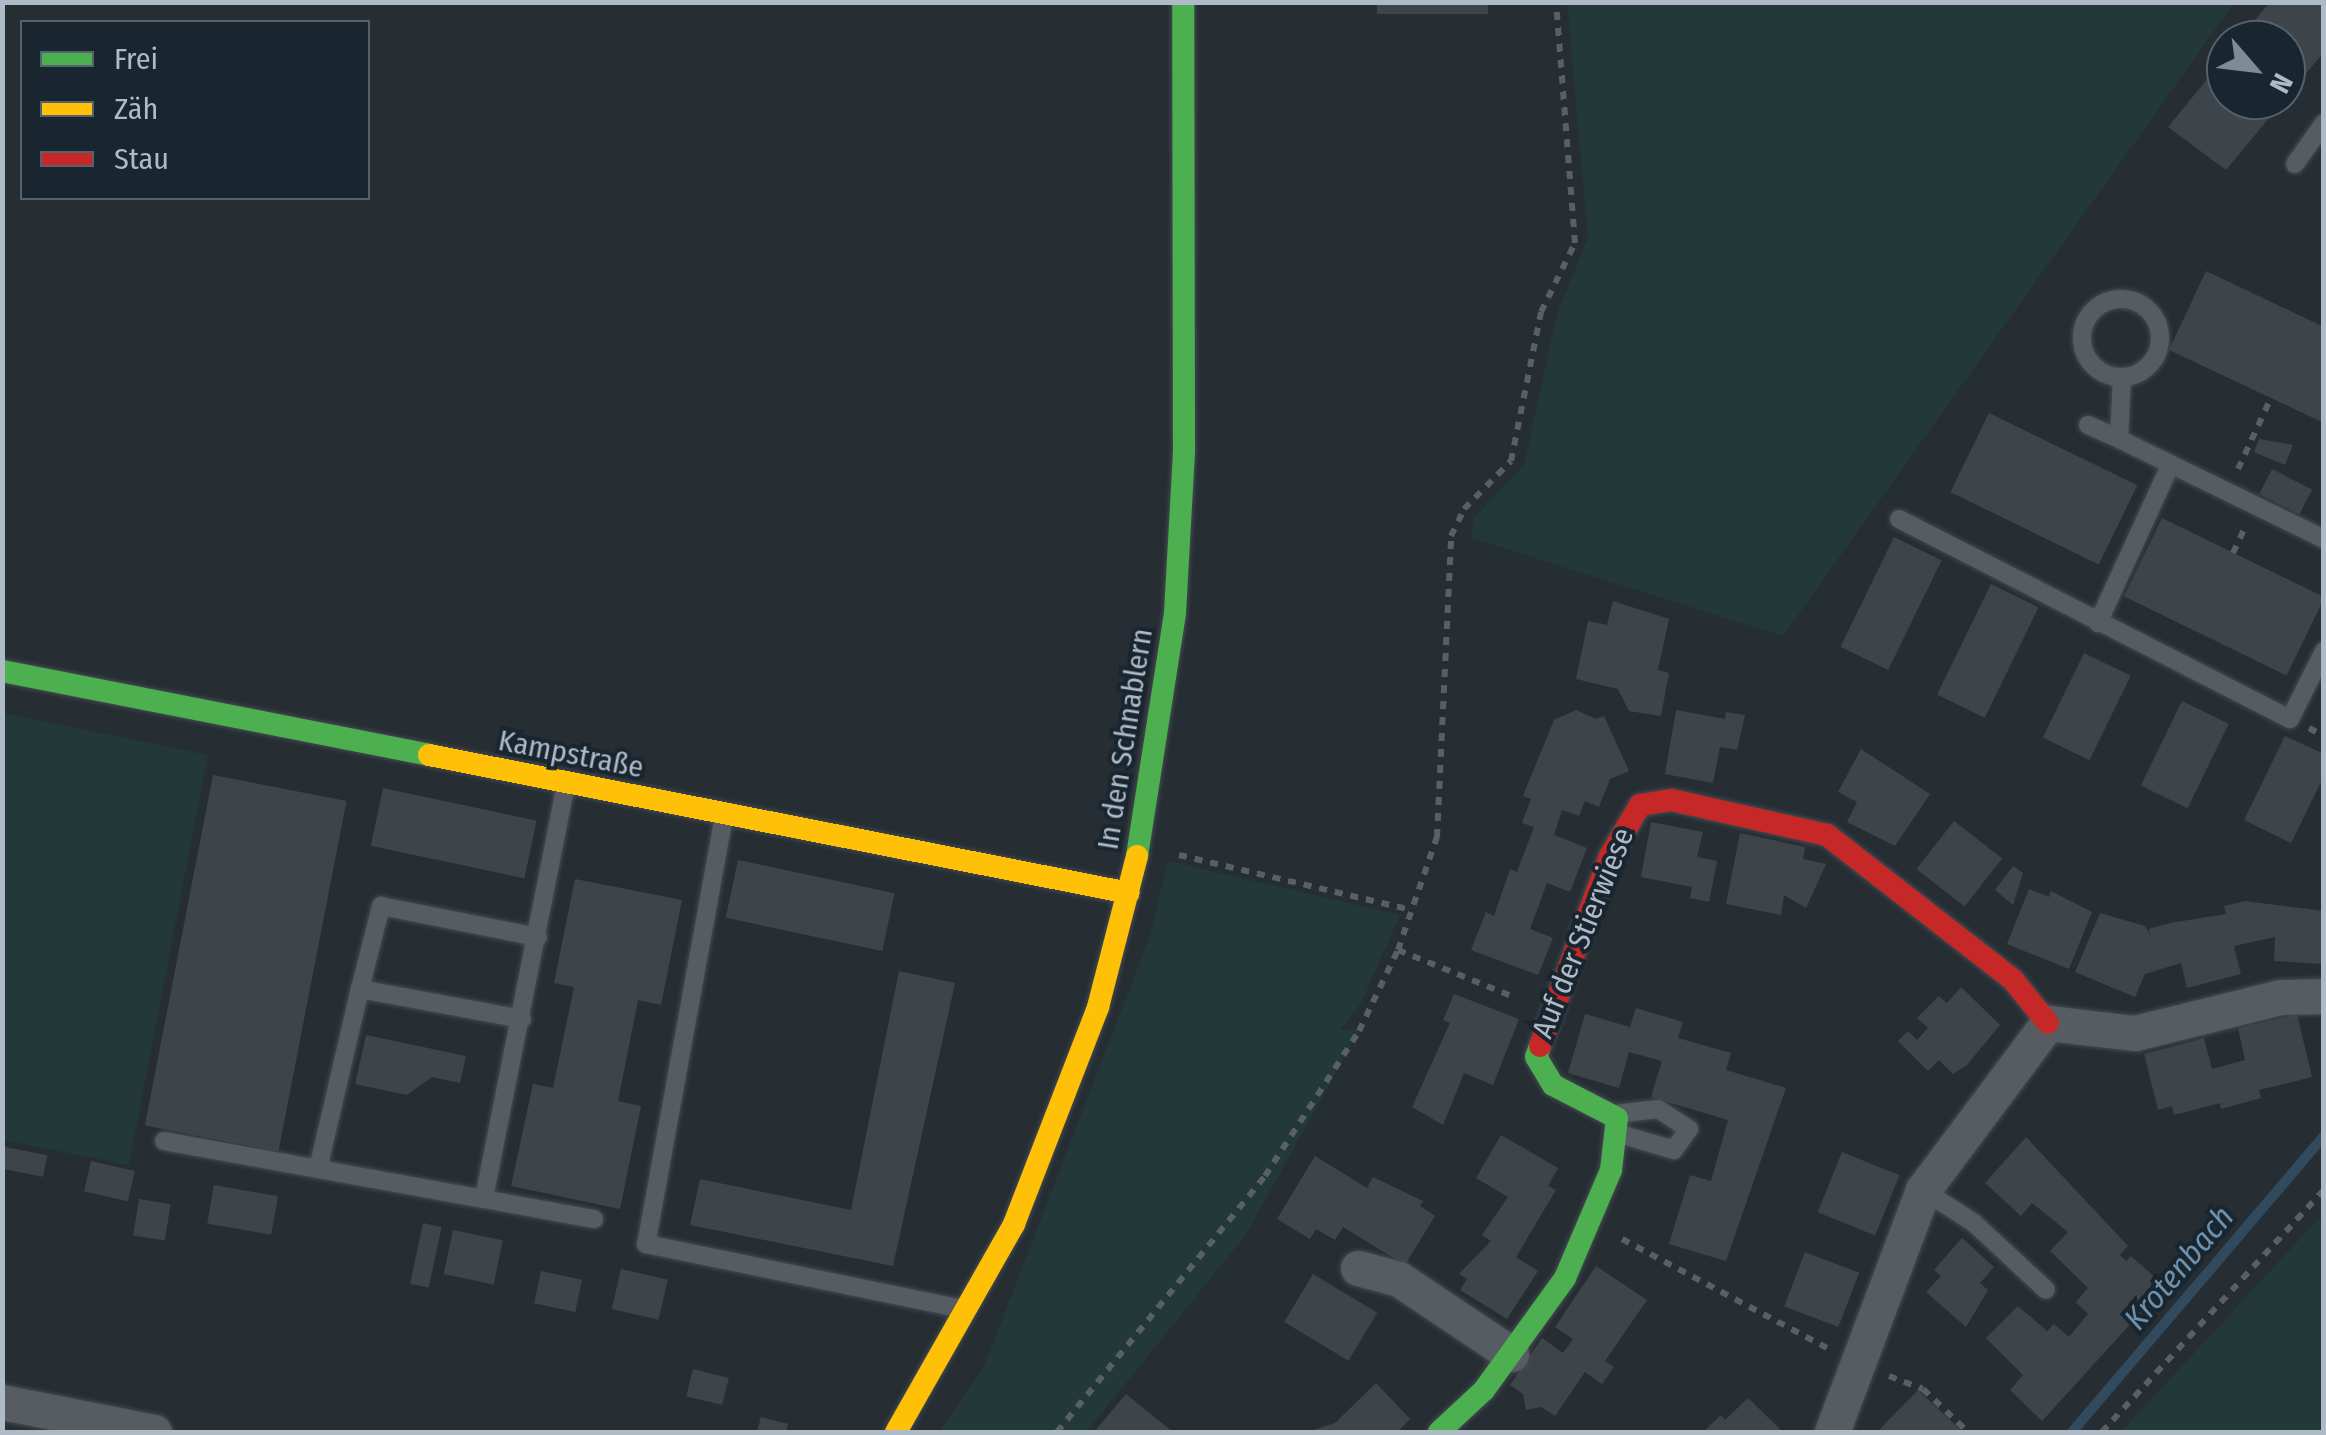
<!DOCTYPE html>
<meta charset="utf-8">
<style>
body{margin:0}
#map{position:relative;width:2326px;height:1435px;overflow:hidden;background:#262e34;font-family:"Fira Sans Condensed",sans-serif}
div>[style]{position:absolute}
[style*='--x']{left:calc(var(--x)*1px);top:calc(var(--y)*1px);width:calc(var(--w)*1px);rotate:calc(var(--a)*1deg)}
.green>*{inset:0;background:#233939}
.stream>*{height:10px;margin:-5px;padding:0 5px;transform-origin:5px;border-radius:5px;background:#314a5e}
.building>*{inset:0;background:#3e454a;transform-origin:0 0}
.path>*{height:6px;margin-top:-3px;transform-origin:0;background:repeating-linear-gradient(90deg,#586066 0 8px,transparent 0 16px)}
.roads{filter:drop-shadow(0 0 2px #444a4f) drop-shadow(0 0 2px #444a4f)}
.lane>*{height:18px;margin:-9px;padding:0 9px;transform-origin:9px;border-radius:9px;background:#565c62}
.lane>.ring{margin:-9px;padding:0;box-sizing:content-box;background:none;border:18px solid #565c62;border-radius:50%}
.street>*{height:35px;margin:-17.5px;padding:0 17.5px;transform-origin:17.5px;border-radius:17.5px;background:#565c62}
.fast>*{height:22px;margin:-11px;padding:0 11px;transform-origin:11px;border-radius:11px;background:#4caf50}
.slow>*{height:22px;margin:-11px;padding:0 11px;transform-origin:11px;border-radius:11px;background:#ffc107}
.jam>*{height:22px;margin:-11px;padding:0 11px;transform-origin:11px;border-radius:11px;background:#c62828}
span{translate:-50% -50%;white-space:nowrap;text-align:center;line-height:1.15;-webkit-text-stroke:8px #19252f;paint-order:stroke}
.street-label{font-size:30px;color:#aebbc7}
.water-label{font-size:32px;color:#6d91ac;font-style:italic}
.frame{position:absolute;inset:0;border:5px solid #aebbc7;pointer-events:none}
.legend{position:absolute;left:20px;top:20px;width:350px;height:180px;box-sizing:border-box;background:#19252f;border:2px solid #55616c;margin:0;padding:12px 18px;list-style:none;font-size:30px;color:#aebbc7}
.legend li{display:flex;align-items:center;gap:20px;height:50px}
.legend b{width:50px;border:2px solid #55616c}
.north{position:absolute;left:2206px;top:20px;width:100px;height:100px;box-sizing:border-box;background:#19252f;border:2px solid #55616c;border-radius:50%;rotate:118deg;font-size:28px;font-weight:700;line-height:40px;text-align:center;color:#aebbc7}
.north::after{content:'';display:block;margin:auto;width:35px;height:45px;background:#7e8a94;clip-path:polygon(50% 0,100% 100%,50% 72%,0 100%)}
</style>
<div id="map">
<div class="green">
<div style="clip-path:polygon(1567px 3px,2234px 3px,1783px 636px,1472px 538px,1473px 519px,1524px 465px,1557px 314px,1588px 238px)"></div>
<div style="clip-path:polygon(3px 713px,208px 755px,129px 1165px,3px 1140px)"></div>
<div style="clip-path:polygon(1168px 861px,1400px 915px,1361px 1003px,1340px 1030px,1359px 1031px,1245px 1236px,1086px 1432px,939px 1432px,984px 1367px,1149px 939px)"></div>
<div style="clip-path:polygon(2323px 1214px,2323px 1432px,2121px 1432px)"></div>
</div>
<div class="stream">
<div style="--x:2072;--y:1432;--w:389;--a:-49.6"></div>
</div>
<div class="building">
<div style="left:1377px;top:2px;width:111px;height:12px"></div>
<div style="clip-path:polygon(2270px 2px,2324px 2px,2324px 52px,2286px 97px,2286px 40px,2239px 40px)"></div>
<div style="clip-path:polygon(2226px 56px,2226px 100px,2284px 100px,2226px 170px,2168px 127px)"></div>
<div style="clip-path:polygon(2206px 271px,2324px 327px,2324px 423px,2169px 350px)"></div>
<div style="left:1989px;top:413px;width:165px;height:88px;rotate:26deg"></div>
<div style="clip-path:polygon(2259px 439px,2293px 445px,2285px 465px,2254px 452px)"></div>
<div style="left:2272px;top:469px;width:45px;height:28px;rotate:27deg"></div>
<div style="left:2162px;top:518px;width:181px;height:87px;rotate:26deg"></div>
<div style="left:1894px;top:537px;width:53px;height:122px;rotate:26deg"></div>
<div style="left:1991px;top:584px;width:53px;height:123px;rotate:26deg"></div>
<div style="clip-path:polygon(1613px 601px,1669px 619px,1658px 670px,1669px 673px,1661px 716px,1629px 711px,1618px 689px,1576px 679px,1588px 621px,1607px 625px)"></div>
<div style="left:2084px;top:653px;width:52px;height:94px;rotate:26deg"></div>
<div style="left:2182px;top:701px;width:52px;height:94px;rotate:26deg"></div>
<div style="clip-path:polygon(1576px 710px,1596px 719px,1604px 716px,1629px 771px,1610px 779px,1599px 807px,1585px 801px,1579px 816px,1562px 810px,1554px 835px,1587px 848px,1570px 892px,1547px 883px,1530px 929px,1553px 938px,1538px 975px,1471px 950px,1486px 912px,1494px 916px,1510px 869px,1517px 872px,1534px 827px,1522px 823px,1531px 799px,1523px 796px,1554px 720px)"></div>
<div style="clip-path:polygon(1676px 710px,1725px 719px,1726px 712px,1745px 715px,1737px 750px,1720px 747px,1713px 783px,1665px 774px)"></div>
<div style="clip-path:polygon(2285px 736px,2324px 754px,2324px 776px,2291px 843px,2244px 820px)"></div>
<div style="clip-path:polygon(1861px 749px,1930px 794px,1895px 846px,1847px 822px,1857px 802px,1838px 792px)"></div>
<div style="left:213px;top:775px;width:136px;height:357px;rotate:11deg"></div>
<div style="left:383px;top:788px;width:157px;height:59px;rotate:12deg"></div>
<div style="left:1954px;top:821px;width:61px;height:61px;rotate:38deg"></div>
<div style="clip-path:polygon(1651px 822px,1703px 832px,1697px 857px,1717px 861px,1709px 902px,1690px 898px,1692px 887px,1641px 877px)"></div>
<div style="clip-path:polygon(1740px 833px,1805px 847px,1803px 859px,1826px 864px,1806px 908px,1784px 895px,1781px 915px,1726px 904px)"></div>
<div style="left:738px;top:860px;width:160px;height:59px;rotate:12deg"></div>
<div style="clip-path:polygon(2013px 866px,2023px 873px,2013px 905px,1995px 890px)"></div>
<div style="clip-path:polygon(575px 879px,682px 900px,661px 1005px,638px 1000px,618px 1101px,641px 1106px,620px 1209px,511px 1186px,533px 1084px,553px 1088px,574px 987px,554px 983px)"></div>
<div style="clip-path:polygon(2029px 889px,2049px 897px,2051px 891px,2092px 912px,2069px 969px,2007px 944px)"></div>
<div style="clip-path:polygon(2245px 901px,2324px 911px,2324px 964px,2274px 961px,2275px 937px,2234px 946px,2241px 974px,2187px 988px,2181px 963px,2145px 974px,2135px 997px,2075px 972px,2100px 913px,2145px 926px,2150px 935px,2149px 929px,2170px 923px,2226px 914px,2224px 906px)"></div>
<div style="clip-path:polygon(899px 971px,955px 983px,893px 1266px,690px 1225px,700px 1179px,851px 1210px)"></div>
<div style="clip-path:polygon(1961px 987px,2000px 1025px,1967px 1065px,1953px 1074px,1939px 1060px,1928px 1071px,1898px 1041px,1908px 1031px,1917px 1040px,1928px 1028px,1917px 1018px,1939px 996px,1947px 1003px)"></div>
<div style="clip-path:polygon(1454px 994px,1519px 1019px,1493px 1085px,1464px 1073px,1443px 1125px,1412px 1107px,1450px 1023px,1443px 1020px)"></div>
<div style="clip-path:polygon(1636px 1008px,1683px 1022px,1678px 1038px,1731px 1053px,1726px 1070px,1786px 1088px,1726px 1261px,1669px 1244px,1690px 1175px,1711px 1181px,1728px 1120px,1651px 1097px,1662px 1061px,1629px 1052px,1619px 1088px,1568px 1073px,1585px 1014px,1630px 1027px)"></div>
<div style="clip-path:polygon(2297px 1014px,2312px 1077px,2259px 1090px,2261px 1098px,2221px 1109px,2220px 1103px,2174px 1115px,2172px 1106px,2158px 1110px,2144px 1054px,2204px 1038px,2212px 1069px,2245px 1060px,2238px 1028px)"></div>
<div style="clip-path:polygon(366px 1035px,466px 1056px,460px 1083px,432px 1077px,407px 1095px,355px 1084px)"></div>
<div style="clip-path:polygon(1501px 1135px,1558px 1168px,1548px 1186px,1556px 1190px,1516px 1257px,1538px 1271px,1507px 1319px,1460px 1290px,1467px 1279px,1459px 1274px,1491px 1241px,1482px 1235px,1508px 1197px,1476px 1178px)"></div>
<div style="clip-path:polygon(2026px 1137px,2128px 1246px,2120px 1255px,2126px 1261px,2131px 1256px,2165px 1286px,2042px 1421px,2010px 1390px,2023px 1375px,1986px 1338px,2018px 1306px,2047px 1331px,2054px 1324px,2069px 1337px,2088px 1314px,2076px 1302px,2088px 1288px,2050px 1251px,2068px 1232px,2032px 1203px,2021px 1216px,1985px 1183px)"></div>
<div style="left:5px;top:1147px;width:43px;height:22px;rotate:11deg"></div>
<div style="left:1842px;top:1152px;width:62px;height:65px;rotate:22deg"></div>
<div style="clip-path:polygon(1315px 1156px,1367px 1188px,1373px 1177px,1423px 1201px,1420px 1206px,1435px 1216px,1405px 1265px,1343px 1227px,1335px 1240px,1316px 1229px,1310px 1239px,1277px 1219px)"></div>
<div style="left:91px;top:1161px;width:45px;height:31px;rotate:13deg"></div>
<div style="left:214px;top:1185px;width:65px;height:39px;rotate:10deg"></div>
<div style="left:139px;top:1199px;width:32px;height:37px;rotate:9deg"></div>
<div style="left:423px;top:1223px;width:19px;height:62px;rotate:12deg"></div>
<div style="left:453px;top:1230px;width:51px;height:45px;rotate:12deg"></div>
<div style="clip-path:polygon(1962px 1238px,1994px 1267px,1980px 1283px,1988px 1290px,1966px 1327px,1926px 1292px,1941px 1276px,1934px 1270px)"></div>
<div style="left:1805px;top:1252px;width:58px;height:58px;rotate:21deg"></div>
<div style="clip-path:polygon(1596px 1266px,1647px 1300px,1605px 1361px,1614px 1367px,1602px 1384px,1585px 1372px,1555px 1416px,1541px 1407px,1526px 1410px,1523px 1394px,1510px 1385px,1542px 1338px,1563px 1353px,1573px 1339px,1555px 1327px)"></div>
<div style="left:621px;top:1269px;width:48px;height:41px;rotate:13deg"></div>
<div style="left:541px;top:1271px;width:42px;height:33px;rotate:12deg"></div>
<div style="left:1313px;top:1274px;width:75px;height:56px;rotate:31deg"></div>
<div style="left:693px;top:1369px;width:37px;height:28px;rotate:14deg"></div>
<div style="clip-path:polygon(1376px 1383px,1410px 1419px,1397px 1432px,1307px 1432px,1335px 1423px)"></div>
<div style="clip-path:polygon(1918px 1390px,1963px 1432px,1877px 1432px)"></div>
<div style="clip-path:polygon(1126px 1394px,1173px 1432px,1094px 1432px)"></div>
<div style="clip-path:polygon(1748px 1398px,1783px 1432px,1703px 1432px,1721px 1415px,1725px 1420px)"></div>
<div style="clip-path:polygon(761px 1417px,788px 1424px,786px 1432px,757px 1432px)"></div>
</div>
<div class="path">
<div style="--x:2238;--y:469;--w:78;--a:-65.1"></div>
<div style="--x:2233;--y:553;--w:29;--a:-65"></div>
<div style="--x:2309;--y:728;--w:17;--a:28"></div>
<div style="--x:1179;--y:855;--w:239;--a:13.3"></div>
<div style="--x:1398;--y:950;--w:125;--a:22.1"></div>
<div style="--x:1622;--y:1239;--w:232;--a:28"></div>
<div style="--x:1889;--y:1376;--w:36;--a:21"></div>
<div style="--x:1923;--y:1389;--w:62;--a:43.7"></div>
<div style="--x:1057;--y:1432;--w:330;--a:-50.9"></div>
<div style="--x:1265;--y:1176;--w:173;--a:-57"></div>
<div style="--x:1359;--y:1031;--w:90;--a:-64.3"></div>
<div style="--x:1398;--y:950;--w:120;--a:-71"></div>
<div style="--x:1437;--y:837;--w:301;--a:-87.3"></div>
<div style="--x:1451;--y:536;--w:30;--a:-64"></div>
<div style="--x:1464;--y:509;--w:67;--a:-45.6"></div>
<div style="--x:1511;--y:461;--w:152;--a:-78.6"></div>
<div style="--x:1541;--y:312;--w:77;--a:-63.8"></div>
<div style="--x:1575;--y:243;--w:242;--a:-94.5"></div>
<div style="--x:2102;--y:1432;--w:328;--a:-47.5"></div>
</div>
<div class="roads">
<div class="lane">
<div style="--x:2295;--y:164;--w:50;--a:-54.7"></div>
<div class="ring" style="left:2082px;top:299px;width:60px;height:60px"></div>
<div style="--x:2122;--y:377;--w:62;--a:92.8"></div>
<div style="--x:2119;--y:439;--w:228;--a:26"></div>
<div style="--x:2088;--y:425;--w:34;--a:24"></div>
<div style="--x:1899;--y:519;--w:439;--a:27.1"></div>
<div style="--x:2290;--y:719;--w:76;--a:-63.4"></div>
<div style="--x:2098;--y:623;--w:173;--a:-65.4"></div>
<div style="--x:566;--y:784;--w:423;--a:101.2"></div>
<div style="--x:484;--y:1199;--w:112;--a:10.3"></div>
<div style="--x:724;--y:816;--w:435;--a:100.3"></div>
<div style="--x:646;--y:1244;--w:324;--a:11.6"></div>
<div style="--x:522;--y:1019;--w:165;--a:-169.5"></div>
<div style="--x:360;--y:989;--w:86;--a:-75.8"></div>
<div style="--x:381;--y:906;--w:160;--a:11.2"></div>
<div style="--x:1616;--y:1114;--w:42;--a:-6.8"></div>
<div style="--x:1658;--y:1109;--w:37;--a:33"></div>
<div style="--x:1689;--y:1129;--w:26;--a:126"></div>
<div style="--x:1674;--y:1150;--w:56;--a:-163.5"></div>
<div style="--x:164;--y:1141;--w:325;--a:10.3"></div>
<div style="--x:318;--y:1169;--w:185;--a:-76.9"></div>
<div style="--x:1923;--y:1190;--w:61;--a:32.9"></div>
<div style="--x:1974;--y:1223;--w:98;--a:42.9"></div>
</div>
<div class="street">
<div style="--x:1358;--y:1268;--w:42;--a:15"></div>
<div style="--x:1399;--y:1279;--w:135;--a:33.8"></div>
<div style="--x:2;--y:1402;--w:155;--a:11.2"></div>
<div style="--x:1832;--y:1432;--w:259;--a:-69.4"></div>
<div style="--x:1923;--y:1190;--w:209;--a:-53.2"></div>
<div style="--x:2048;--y:1023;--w:88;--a:6.6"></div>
<div style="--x:2135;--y:1033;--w:149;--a:-13.9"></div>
<div style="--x:2280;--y:997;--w:44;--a:-1.3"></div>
</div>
<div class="fast">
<div style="--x:2;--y:671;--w:435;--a:11.1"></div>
<div style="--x:1137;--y:856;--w:246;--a:-81.1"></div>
<div style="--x:1175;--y:613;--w:163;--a:-86.8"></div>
<div style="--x:1184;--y:450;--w:448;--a:-90.1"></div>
<div style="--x:1439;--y:1432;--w:62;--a:-43"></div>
<div style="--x:1484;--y:1390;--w:138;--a:-54.1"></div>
<div style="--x:1565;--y:1278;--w:117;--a:-66.9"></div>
<div style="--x:1611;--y:1170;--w:52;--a:-83.4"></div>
<div style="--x:1617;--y:1118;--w:72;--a:-152.7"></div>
<div style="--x:1553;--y:1085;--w:33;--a:-121"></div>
<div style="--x:1536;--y:1057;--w:12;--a:-70"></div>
</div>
<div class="slow">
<div style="--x:429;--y:755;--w:713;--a:11.15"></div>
<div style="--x:896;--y:1432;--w:239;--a:-60.4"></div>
<div style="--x:1014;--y:1224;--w:233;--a:-68.8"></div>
<div style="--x:1098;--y:1007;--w:156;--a:-75.5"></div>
</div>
<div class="jam">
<div style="--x:1540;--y:1046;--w:202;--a:-69.8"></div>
<div style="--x:1610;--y:856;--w:59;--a:-59.5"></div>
<div style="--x:1640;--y:805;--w:31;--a:-9"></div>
<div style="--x:1671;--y:800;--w:160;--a:12.6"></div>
<div style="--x:1827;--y:835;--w:236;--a:37.9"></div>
<div style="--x:2013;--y:980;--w:55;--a:50.9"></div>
</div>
</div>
<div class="street-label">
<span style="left:1125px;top:739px;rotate:-81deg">In den Schnablern</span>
<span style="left:571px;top:754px;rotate:11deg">Kampstraße</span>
<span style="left:1583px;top:933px;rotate:-68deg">Auf der Stierwiese</span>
</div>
<div class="water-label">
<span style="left:2179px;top:1268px;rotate:-50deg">Krotenbach</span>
</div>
<div class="frame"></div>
<ul class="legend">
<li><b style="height:12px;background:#4caf50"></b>Frei</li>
<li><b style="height:12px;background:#ffc107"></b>Zäh</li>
<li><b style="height:12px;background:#c62828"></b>Stau</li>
</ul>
<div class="north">N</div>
</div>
